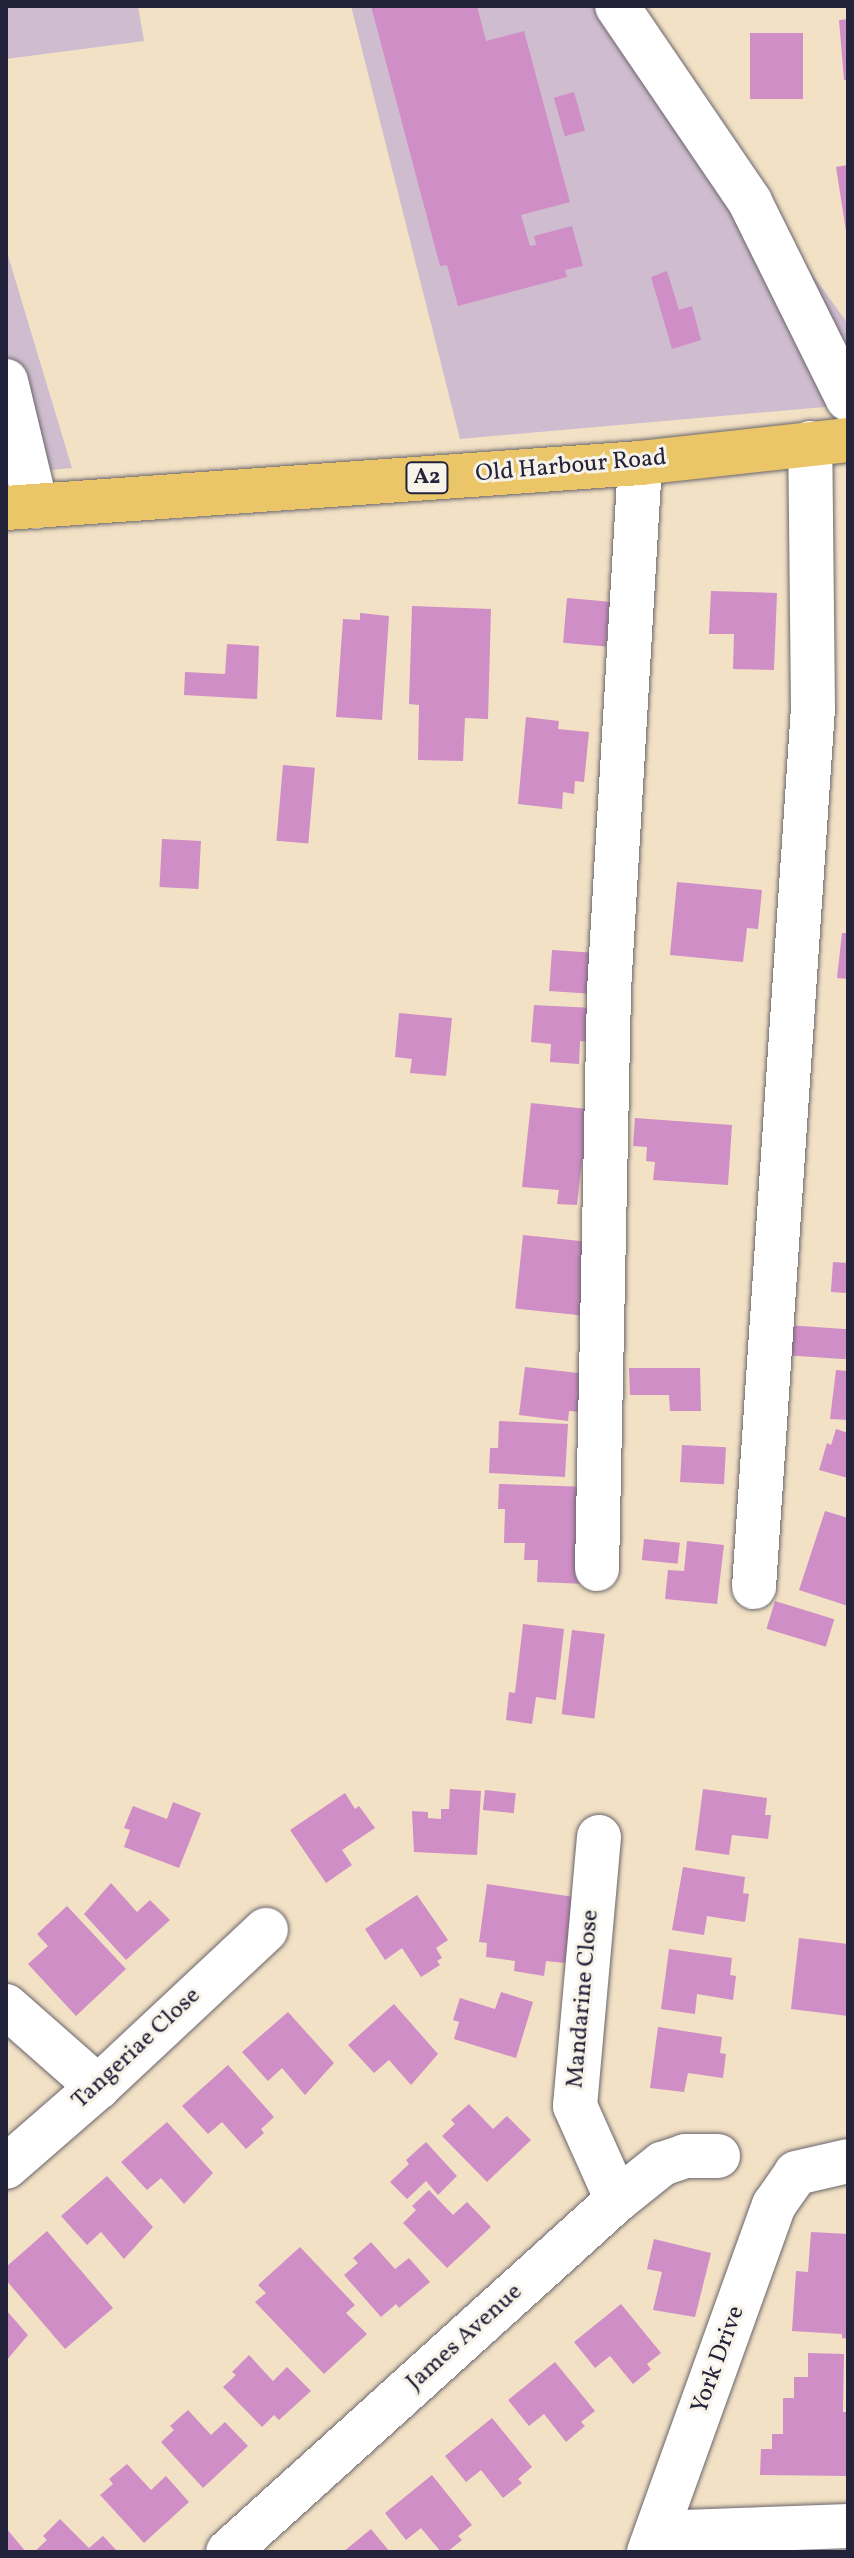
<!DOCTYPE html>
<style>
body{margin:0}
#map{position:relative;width:854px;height:2558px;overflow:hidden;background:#f2e1c5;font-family:Vollkorn,serif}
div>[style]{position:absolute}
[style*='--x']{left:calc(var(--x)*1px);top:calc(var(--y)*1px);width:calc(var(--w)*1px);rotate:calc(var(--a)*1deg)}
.industrial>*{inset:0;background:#cfbdcf}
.building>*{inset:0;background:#cf8ec6;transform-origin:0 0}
.roads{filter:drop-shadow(0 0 2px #6b656b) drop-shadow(0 0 2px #6b656b)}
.minor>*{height:44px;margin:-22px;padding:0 22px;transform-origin:22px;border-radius:22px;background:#fff}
.major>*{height:44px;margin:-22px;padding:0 22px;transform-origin:22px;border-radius:22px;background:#ebc669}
span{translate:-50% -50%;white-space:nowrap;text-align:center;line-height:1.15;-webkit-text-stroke:6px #f7f3e8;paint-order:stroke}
.shield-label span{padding:2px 6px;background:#f7f3e8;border:2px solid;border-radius:6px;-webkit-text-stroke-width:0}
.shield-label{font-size:22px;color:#22223b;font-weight:700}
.street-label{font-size:24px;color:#22223b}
.frame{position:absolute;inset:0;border:8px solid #22223b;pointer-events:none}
</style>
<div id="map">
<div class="industrial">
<div style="clip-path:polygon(6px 6px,138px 6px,144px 41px,6px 59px)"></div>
<div style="clip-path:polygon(351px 6px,620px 6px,848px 324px,848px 405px,460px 439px)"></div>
<div style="clip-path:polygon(6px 249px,72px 468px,6px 474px)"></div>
</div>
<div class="building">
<div style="clip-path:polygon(371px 6px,477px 6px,486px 41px,524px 31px,570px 202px,521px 215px,530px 246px,536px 245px,534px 236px,572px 226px,583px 266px,565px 270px,567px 277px,458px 306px,447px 265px,440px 266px)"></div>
<div style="clip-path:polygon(848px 19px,848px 80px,844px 80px,839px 20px)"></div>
<div style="left:750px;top:33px;width:53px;height:66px"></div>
<div style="left:574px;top:92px;width:40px;height:21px;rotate:74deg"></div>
<div style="clip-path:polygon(848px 165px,848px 231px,846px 231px,836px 167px)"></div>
<div style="clip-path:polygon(667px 271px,679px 310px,692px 306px,701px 340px,672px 349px,651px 277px)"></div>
<div style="clip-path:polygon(711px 591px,777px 593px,774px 670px,733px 669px,734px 634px,709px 634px)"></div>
<div style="left:567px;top:598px;width:43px;height:45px;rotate:5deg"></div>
<div style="clip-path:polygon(412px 606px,491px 609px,488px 719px,465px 718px,463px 761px,418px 760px,419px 705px,409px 704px)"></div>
<div style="clip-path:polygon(360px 613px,389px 616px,382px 720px,336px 717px,343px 619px,360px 620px)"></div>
<div style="clip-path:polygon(227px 644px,259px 646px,257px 699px,184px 695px,185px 672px,225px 674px)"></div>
<div style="clip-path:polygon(526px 717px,559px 721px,558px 729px,589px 732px,584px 782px,575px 781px,574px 794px,563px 792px,562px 809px,518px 804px)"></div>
<div style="left:283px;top:765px;width:32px;height:76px;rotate:5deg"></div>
<div style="left:162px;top:839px;width:39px;height:48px;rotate:3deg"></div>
<div style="clip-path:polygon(677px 882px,762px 890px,758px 929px,747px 928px,743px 962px,670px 955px)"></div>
<div style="clip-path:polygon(842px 933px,848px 933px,848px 979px,837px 978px)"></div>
<div style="left:552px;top:950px;width:41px;height:41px;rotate:4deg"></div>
<div style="clip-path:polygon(534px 1005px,593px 1008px,592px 1042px,580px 1041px,579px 1064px,550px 1062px,551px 1044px,531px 1042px)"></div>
<div style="clip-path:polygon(399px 1013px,452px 1018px,446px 1076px,410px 1073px,412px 1059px,395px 1057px)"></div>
<div style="clip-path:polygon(531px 1103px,597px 1110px,591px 1159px,582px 1159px,577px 1205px,557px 1204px,559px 1190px,522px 1187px)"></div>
<div style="clip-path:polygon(635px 1118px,732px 1125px,728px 1185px,653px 1180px,655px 1162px,646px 1161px,647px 1147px,633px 1146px)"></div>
<div style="left:523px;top:1235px;width:72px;height:74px;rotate:6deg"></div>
<div style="left:833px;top:1262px;width:15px;height:30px;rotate:4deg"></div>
<div style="left:786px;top:1325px;width:62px;height:30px;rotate:4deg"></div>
<div style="clip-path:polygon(525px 1367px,587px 1374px,583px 1412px,569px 1411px,568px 1421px,519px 1415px)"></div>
<div style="clip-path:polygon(629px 1368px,700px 1368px,701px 1411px,670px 1411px,669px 1395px,630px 1395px)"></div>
<div style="clip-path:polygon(836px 1370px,848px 1371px,848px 1420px,830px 1419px)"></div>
<div style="clip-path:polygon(499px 1421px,568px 1424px,565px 1477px,489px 1473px,490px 1448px,498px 1448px)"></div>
<div style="clip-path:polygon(836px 1429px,848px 1433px,848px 1478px,819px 1470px,827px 1443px,831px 1445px)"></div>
<div style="left:682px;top:1445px;width:44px;height:37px;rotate:3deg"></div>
<div style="clip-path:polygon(499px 1484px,589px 1487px,586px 1584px,537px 1582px,538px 1560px,524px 1560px,525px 1543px,504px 1543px,505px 1509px,498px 1509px)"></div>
<div style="clip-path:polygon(825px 1511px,848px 1518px,848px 1606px,799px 1590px)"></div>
<div style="left:644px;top:1539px;width:36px;height:21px;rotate:6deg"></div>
<div style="clip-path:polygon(687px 1541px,724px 1545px,717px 1604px,665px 1599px,668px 1570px,684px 1571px)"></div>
<div style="left:775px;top:1601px;width:62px;height:29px;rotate:17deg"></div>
<div style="clip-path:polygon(523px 1624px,564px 1629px,556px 1700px,536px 1697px,532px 1724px,506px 1720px,509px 1692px,515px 1693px)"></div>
<div style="left:572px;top:1630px;width:33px;height:85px;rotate:7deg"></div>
<div style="clip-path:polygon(450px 1789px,481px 1791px,477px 1855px,414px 1852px,412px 1811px,428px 1812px,428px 1818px,441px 1819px,441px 1809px,449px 1809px)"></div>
<div style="clip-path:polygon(703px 1789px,767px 1798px,765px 1815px,771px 1815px,768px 1839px,732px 1835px,729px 1855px,695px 1850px)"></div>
<div style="left:485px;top:1790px;width:31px;height:20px;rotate:6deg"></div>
<div style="clip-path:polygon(345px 1793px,355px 1809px,359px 1806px,375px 1828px,342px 1850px,352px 1865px,326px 1883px,290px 1830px)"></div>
<div style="clip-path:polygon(173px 1802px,201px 1813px,179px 1868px,124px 1847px,130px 1830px,124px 1828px,133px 1806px,167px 1819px)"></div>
<div style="clip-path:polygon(683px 1867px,745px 1877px,743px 1893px,749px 1894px,745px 1922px,707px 1916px,704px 1935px,672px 1930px)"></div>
<div style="clip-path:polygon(111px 1883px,137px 1912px,150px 1900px,170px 1920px,126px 1960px,84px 1914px)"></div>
<div style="clip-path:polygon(487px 1884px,574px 1897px,565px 1963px,546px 1961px,544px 1976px,514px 1971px,515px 1961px,486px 1957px,487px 1943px,479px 1942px)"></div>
<div style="clip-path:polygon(417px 1895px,448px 1940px,436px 1948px,442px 1958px,437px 1961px,440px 1965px,421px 1977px,402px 1948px,385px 1960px,365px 1929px)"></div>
<div style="clip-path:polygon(67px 1906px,126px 1969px,76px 2016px,28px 1964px,48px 1946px,37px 1934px)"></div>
<div style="clip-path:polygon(799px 1938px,848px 1944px,848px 2016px,791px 2009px)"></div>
<div style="clip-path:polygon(669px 1949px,732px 1958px,730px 1975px,736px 1976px,733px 2000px,697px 1994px,695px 2014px,661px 2009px)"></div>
<div style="clip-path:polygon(501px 1992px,533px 2002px,516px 2058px,454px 2039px,459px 2022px,453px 2020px,460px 1998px,495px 2009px)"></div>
<div style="clip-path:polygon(394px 2004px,438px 2054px,411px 2085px,389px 2060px,374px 2073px,348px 2045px)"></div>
<div style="clip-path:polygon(288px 2012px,334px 2063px,305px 2095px,282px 2068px,268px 2081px,242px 2052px)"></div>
<div style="clip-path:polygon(658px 2027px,722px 2037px,720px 2053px,726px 2054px,723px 2078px,688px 2073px,684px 2092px,650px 2088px)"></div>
<div style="clip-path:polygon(228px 2065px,274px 2117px,261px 2129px,264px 2133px,246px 2149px,222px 2122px,208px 2134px,182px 2106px)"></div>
<div style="clip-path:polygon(469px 2104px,493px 2129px,507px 2116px,531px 2140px,487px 2182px,442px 2136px,455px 2124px,451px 2120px)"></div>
<div style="clip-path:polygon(167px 2122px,213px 2173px,184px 2204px,161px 2178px,147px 2190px,121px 2162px)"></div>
<div style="clip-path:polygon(426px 2142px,457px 2176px,438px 2195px,426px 2181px,407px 2199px,390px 2182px,409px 2164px,406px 2160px)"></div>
<div style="clip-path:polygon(107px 2176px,153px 2227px,124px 2259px,101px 2232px,87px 2245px,61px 2216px)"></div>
<div style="clip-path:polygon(429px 2190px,453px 2215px,467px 2202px,491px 2227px,447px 2268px,403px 2223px,416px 2210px,412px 2206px)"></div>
<div style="clip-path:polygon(47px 2231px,113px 2308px,65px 2349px,6px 2280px,6px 2267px)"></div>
<div style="clip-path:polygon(811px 2232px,848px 2234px,848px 2339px,842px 2338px,842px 2334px,792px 2331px,796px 2271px,808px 2272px)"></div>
<div style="clip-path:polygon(654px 2239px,711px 2253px,695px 2317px,653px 2310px,662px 2272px,647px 2269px)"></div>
<div style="clip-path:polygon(371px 2242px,395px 2269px,409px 2258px,430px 2282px,399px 2308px,396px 2304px,381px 2317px,344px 2275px,358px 2263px,353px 2258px)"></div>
<div style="clip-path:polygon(300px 2247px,355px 2305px,346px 2313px,367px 2334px,324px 2374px,255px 2302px,266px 2293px,258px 2285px)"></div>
<div style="clip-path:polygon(621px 2304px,661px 2353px,647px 2364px,651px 2369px,633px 2384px,610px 2356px,595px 2368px,574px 2342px)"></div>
<div style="clip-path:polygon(6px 2310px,28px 2335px,6px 2361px)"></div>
<div style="clip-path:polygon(808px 2353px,844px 2354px,843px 2412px,848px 2412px,848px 2476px,760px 2475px,761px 2449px,772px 2449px,772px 2434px,783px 2434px,783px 2398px,794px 2398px,794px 2377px,808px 2377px)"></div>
<div style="clip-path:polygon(249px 2355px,273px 2381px,287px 2367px,311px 2391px,279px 2420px,274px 2415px,262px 2427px,223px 2387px,236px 2375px,232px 2372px)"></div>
<div style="clip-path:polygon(555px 2362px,595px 2411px,581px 2422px,585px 2426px,566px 2442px,544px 2414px,529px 2426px,508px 2400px)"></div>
<div style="clip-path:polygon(188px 2410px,211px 2435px,225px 2422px,248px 2446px,203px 2488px,161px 2442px,174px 2430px,170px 2426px)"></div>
<div style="clip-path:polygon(492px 2418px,532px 2467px,518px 2479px,522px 2483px,503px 2498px,481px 2470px,466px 2482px,445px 2456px)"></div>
<div style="clip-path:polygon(127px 2464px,151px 2490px,166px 2476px,189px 2502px,144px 2543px,100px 2495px,113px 2484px,109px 2479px)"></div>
<div style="clip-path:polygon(432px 2475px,472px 2525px,458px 2536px,462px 2540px,447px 2552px,441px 2552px,421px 2528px,406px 2540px,385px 2513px)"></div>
<div style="clip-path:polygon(60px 2519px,89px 2548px,103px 2536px,118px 2552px,34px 2552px,47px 2540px,43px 2536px)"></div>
<div style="clip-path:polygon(6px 2528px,26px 2552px,6px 2552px)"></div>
<div style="clip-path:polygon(371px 2529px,390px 2552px,343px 2552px)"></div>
</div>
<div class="roads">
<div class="minor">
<div style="--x:617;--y:6;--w:237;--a:55.8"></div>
<div style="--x:750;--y:202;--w:220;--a:63.6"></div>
<div style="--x:6;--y:381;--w:129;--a:76.5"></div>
<div style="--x:597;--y:1569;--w:579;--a:-88.81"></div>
<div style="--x:609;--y:990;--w:528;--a:-86.63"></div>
<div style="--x:754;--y:1587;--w:880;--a:-86.16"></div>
<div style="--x:813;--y:709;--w:266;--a:-90.6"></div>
<div style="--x:599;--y:1837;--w:270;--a:95.1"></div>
<div style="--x:575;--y:2106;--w:103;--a:65.9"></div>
<div style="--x:6;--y:2006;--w:123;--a:41.4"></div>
<div style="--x:6;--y:2167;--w:122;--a:-41"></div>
<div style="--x:98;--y:2087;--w:230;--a:-43.1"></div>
<div style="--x:657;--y:2533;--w:191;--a:-2.1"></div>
<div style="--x:228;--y:2552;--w:525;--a:-42.14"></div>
<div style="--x:617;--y:2200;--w:58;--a:-38.7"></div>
<div style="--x:662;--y:2164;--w:24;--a:-19"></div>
<div style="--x:685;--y:2156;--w:33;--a:0"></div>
<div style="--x:649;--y:2552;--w:369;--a:-70.2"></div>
<div style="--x:774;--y:2205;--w:39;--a:-55"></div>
<div style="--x:796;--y:2173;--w:53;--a:-13"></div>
</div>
<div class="major">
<div style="--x:6;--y:508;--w:636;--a:-4.06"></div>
<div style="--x:640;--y:463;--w:209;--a:-6.3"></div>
</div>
</div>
<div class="shield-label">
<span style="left:427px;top:478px">A2</span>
</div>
<div class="street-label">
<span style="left:571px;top:467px;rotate:-5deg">Old Harbour Road</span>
<span style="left:584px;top:1999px;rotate:-85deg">Mandarine Close</span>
<span style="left:137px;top:2049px;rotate:-43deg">Tangeriae Close</span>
<span style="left:465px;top:2338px;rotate:-42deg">James Avenue</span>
<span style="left:719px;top:2360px;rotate:-70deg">York Drive</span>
</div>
<div class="frame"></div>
</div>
